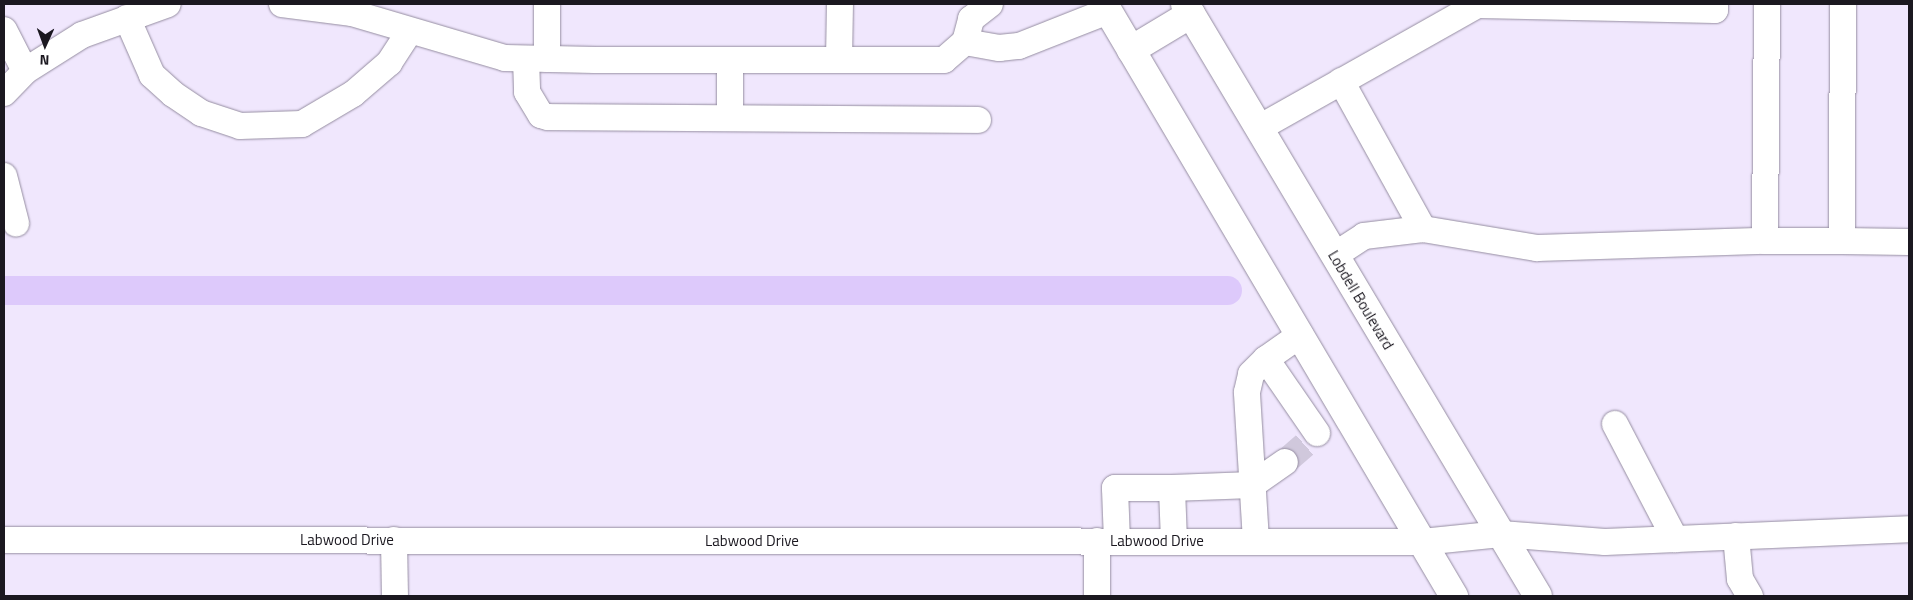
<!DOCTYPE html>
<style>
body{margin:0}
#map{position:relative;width:1913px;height:600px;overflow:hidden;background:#f0e7fd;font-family:"Titillium Web",sans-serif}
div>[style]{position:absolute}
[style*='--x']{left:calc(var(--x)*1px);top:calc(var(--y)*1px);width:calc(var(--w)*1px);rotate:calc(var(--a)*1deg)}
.canal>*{height:29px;margin:-14.5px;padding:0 14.5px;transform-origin:14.5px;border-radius:14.5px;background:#ddc9fb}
.minor-tunnel>*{height:26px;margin-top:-13px;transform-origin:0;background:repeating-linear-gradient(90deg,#d0c8dc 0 26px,transparent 0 39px)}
.roads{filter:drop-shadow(0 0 1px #958da1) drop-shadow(0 0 1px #958da1)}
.minor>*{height:26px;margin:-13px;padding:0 13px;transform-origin:13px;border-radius:13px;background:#fff}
.major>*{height:28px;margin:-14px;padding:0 14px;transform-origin:14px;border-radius:14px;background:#fff}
span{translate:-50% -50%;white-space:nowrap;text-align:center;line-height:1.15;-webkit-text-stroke:5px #fff;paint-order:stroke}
.street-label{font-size:15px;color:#1b1820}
.frame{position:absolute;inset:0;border:5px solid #1b1820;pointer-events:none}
.north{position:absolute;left:20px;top:20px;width:50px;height:50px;-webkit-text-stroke:4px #fff;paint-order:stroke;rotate:182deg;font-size:14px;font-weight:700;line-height:20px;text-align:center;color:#1b1820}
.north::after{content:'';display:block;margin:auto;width:18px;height:22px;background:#1b1820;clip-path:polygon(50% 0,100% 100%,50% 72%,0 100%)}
</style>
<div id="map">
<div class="canal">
<div style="--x:4;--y:290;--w:1223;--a:0"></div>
</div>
<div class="minor-tunnel">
<div style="--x:1285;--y:462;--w:29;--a:-41"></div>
</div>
<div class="roads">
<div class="minor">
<div style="--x:282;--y:4;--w:71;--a:7.3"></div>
<div style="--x:352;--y:13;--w:159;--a:16.4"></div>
<div style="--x:505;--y:58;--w:90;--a:1.3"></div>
<div style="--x:595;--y:60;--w:349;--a:0"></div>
<div style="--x:944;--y:60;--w:28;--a:-41"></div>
<div style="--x:965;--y:42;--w:24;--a:-75"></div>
<div style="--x:971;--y:19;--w:24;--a:-38"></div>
<div style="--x:1767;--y:4;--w:237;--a:90.5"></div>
<div style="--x:1765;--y:241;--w:77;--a:0"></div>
<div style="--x:1842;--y:241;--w:237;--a:-89.8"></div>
<div style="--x:1479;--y:5;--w:236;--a:1.2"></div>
<div style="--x:1715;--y:10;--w:6;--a:-90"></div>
<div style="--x:127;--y:18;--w:62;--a:66.3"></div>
<div style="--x:152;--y:75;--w:28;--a:42"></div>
<div style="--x:173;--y:94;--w:34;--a:34"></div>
<div style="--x:201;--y:113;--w:41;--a:18.4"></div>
<div style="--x:240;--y:126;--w:62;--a:-1.8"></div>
<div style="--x:302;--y:124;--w:59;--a:-30.5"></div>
<div style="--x:353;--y:94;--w:48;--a:-40.7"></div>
<div style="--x:389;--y:63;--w:37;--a:-57"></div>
<div style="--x:4;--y:30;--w:46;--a:62.9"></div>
<div style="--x:965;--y:42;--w:35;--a:10"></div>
<div style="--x:999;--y:48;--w:20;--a:-6"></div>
<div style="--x:1019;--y:46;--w:96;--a:-21.5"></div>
<div style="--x:526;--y:59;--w:33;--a:88"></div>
<div style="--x:527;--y:92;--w:27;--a:59"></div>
<div style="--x:541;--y:115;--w:7;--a:16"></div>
<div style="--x:548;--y:117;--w:430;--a:0.4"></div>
<div style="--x:547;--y:59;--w:55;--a:-90"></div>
<div style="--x:730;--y:60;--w:58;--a:90"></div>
<div style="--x:839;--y:60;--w:56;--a:-89"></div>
<div style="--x:4;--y:93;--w:30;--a:-46"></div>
<div style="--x:25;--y:71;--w:67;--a:-32.3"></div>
<div style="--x:82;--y:35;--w:91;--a:-19.8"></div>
<div style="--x:1259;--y:128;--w:253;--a:-29.4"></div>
<div style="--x:4;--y:176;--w:49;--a:75.7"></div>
<div style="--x:1423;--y:229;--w:116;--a:9.5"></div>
<div style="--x:1537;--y:248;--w:228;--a:-1.8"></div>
<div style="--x:1842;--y:241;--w:67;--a:0.9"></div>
<div style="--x:1335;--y:255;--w:35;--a:-33"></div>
<div style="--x:1364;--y:236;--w:59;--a:-6.8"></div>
<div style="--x:1423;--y:229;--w:169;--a:-119"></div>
<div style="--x:1266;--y:359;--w:90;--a:55.4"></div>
<div style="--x:1615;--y:424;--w:130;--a:62.4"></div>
<div style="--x:1736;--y:536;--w:43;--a:84.7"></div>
<div style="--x:1740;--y:579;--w:20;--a:60"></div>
<div style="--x:4;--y:540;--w:1418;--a:0.08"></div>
<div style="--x:1422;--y:542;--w:79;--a:-5.8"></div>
<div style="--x:1501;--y:534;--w:104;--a:4.4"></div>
<div style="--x:1605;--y:542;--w:304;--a:-2.4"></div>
<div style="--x:394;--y:540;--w:56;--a:89"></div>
<div style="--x:1117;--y:541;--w:53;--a:-92.2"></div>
<div style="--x:1115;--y:488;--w:57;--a:0"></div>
<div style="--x:1174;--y:541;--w:53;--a:-92.2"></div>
<div style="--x:1172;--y:488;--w:80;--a:-2.1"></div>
<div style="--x:1252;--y:485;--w:40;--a:-34.9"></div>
<div style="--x:1256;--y:541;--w:149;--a:-93.5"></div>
<div style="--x:1247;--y:392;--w:18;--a:-77"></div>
<div style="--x:1251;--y:374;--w:21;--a:-45"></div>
<div style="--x:1266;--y:359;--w:42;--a:-35.2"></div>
<div style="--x:1097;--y:596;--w:55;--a:-90"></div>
</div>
<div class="major">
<div style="--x:1104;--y:4;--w:688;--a:59.41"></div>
<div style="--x:1185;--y:4;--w:689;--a:59.19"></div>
<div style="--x:1131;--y:50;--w:70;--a:-31"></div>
</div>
</div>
<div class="street-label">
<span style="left:1361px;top:300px;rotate:59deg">Lobdell Boulevard</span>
<span style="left:347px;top:540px">Labwood Drive</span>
<span style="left:752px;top:541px">Labwood Drive</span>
<span style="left:1157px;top:541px">Labwood Drive</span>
</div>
<div class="frame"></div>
<div class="north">N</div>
</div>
